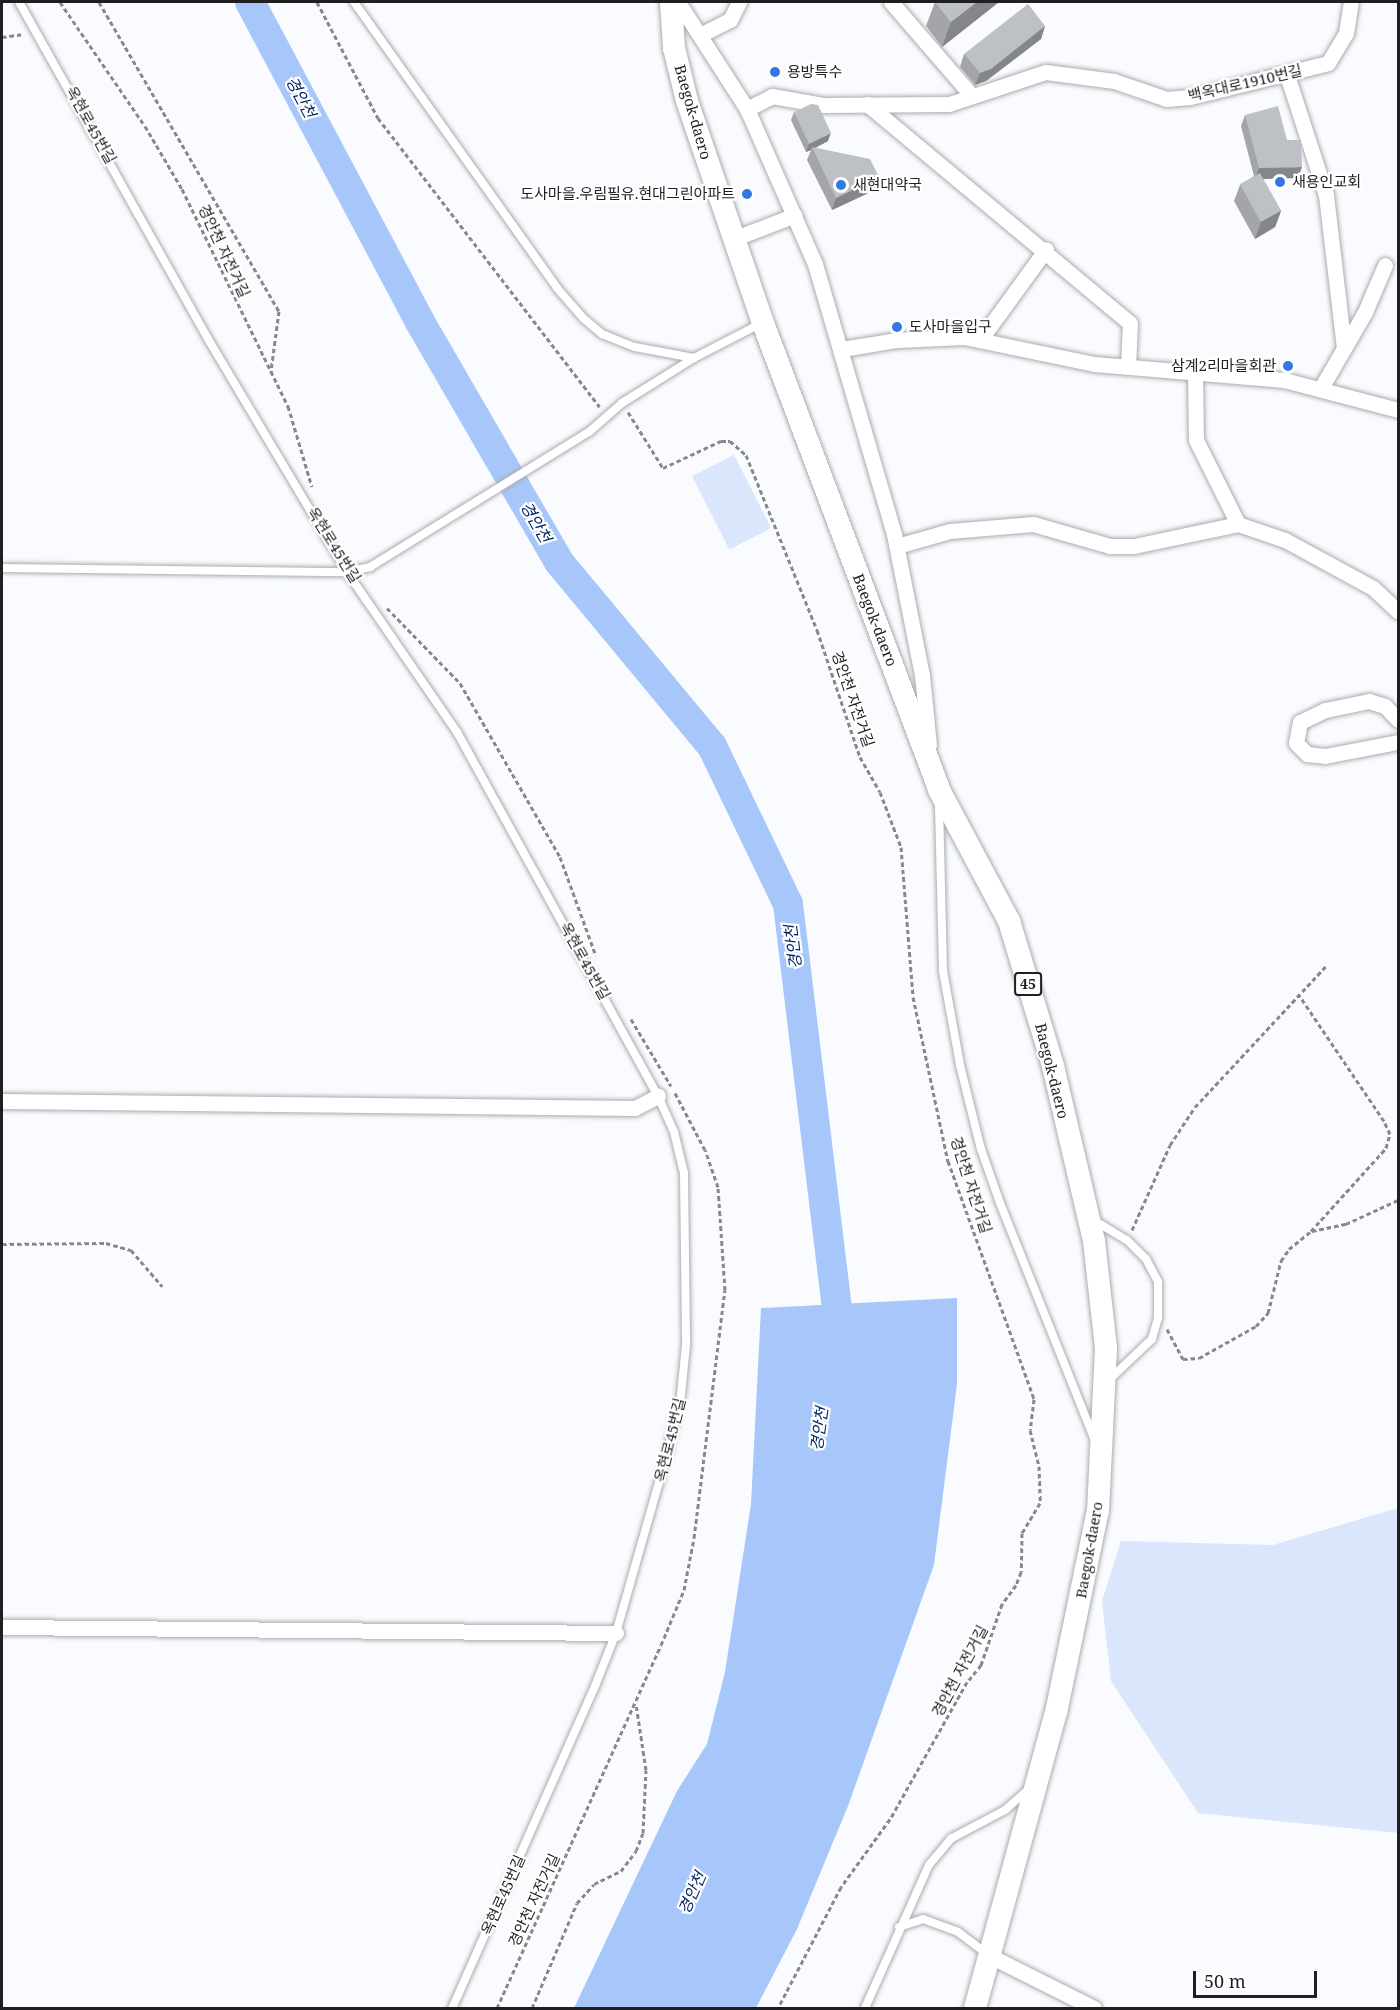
<!DOCTYPE html>
<meta charset="utf-8">
<style>
body{margin:0}
#map{position:relative;width:1400px;height:2010px;overflow:hidden;background:#f9fbfe;font-family:"Noto Serif","Noto Sans KR",serif}
div>[style]{position:absolute}
[style*='--x']{left:calc(var(--x)*1px);top:calc(var(--y)*1px);width:calc(var(--w)*1px);rotate:calc(var(--a)*1deg)}
.green>*{inset:0;background:#d9e6fc;transform-origin:0 0}
.water>*{inset:0;background:#a7c7fb}
.river>*{height:30px;margin:-15px;padding:0 15px;transform-origin:15px;border-radius:15px;background:#a7c7fb}
.path>*{height:3px;margin-top:-1.5px;transform-origin:0;background:repeating-linear-gradient(90deg,#87888a 0 4.5px,transparent 0 7.5px)}
.roads{filter:drop-shadow(0 0 2px #a9acaf) drop-shadow(0 0 2px #a9acaf)}
.lane>*{height:8px;margin:-4px;padding:0 4px;transform-origin:4px;border-radius:4px;background:#fff}
.street>*{height:15px;margin:-7.5px;padding:0 7.5px;transform-origin:7.5px;border-radius:7.5px;background:#fff}
.primary>*{height:22px;margin:-11px;padding:0 11px;transform-origin:11px;border-radius:11px;background:#fff}
.wall>*{inset:0;background:#a3a5a9}
.shaded-wall>*{inset:0;background:#848689}
.building>*{inset:0;background:#bdc0c4;transform-origin:0 0}
.dots>*{width:16px;height:16px;translate:-50% -50%;box-sizing:border-box;border:3px solid #fff;border-radius:50%}
span{translate:-50% -50%;white-space:nowrap;text-align:center;line-height:1.15;-webkit-text-stroke:4.5px #fff;paint-order:stroke}
.shield-label span{padding:2px 4px;background:#fff;border:2px solid;border-radius:4px;-webkit-text-stroke-width:0}
.shield-label{font-size:14px;color:#1f1f21;font-weight:700}
.poi-label{font-size:15px;color:#1f1f21}
.left{translate:0 -50%;text-align:left}
.right{translate:-100% -50%;text-align:right}
.street-label{font-size:15px;color:#1f1f21}
.water-label{font-size:16px;color:#042862;font-style:italic}
.frame{position:absolute;inset:0;border:3px solid #1f1f21;pointer-events:none}
.scale{position:absolute;left:1193px;top:1971px;width:124px;height:27px;box-sizing:border-box;border:3px solid #1f1f21;border-top:0;padding-left:8px;font-size:18px;line-height:21px;white-space:nowrap;color:#1f1f21;-webkit-text-stroke:4px #fff;paint-order:stroke}
</style>
<div id="map">
<div class="green">
<div style="left:734px;top:455px;width:82px;height:47px;rotate:63deg"></div>
<div style="clip-path:polygon(1398px 1508px,1398px 1833px,1198px 1813px,1111px 1681px,1102px 1601px,1121px 1541px,1273px 1545px)"></div>
</div>
<div class="water">
<div style="clip-path:polygon(957px 1298px,957px 1384px,934px 1565px,848px 1806px,797px 1929px,756px 2008px,574px 2008px,677px 1791px,707px 1744px,725px 1672px,751px 1504px,761px 1308px)"></div>
</div>
<div class="river">
<div style="--x:250;--y:2;--w:362;--a:62"></div>
<div style="--x:420;--y:322;--w:277;--a:59.9"></div>
<div style="--x:559;--y:562;--w:239;--a:50.3"></div>
<div style="--x:712;--y:746;--w:175;--a:64.3"></div>
<div style="--x:788;--y:904;--w:406;--a:83.1"></div>
<div style="--x:837;--y:1307;--w:36;--a:99"></div>
</div>
<div class="path">
<div style="--x:60;--y:2;--w:150;--a:55.6"></div>
<div style="--x:145;--y:126;--w:73;--a:59.6"></div>
<div style="--x:182;--y:189;--w:242;--a:64"></div>
<div style="--x:288;--y:406;--w:84;--a:73.5"></div>
<div style="--x:99;--y:2;--w:358;--a:59.8"></div>
<div style="--x:279;--y:311;--w:61;--a:97.6"></div>
<div style="--x:317;--y:2;--w:131;--a:62.3"></div>
<div style="--x:378;--y:118;--w:364;--a:52.5"></div>
<div style="--x:2;--y:37;--w:22;--a:-8"></div>
<div style="--x:628;--y:412;--w:66;--a:58"></div>
<div style="--x:663;--y:468;--w:64;--a:-25"></div>
<div style="--x:721;--y:441;--w:9;--a:0"></div>
<div style="--x:730;--y:441;--w:21;--a:41"></div>
<div style="--x:746;--y:455;--w:189;--a:67.9"></div>
<div style="--x:817;--y:630;--w:134;--a:71.3"></div>
<div style="--x:860;--y:757;--w:40;--a:60.3"></div>
<div style="--x:880;--y:792;--w:59;--a:69.1"></div>
<div style="--x:901;--y:847;--w:150;--a:85.4"></div>
<div style="--x:913;--y:997;--w:168;--a:78"></div>
<div style="--x:948;--y:1161;--w:253;--a:70.1"></div>
<div style="--x:1034;--y:1399;--w:31;--a:97"></div>
<div style="--x:1030;--y:1430;--w:37;--a:76"></div>
<div style="--x:1039;--y:1466;--w:37;--a:88"></div>
<div style="--x:1040;--y:1503;--w:35;--a:121"></div>
<div style="--x:1022;--y:1533;--w:39;--a:91"></div>
<div style="--x:1021;--y:1572;--w:14;--a:111"></div>
<div style="--x:1016;--y:1585;--w:24;--a:126"></div>
<div style="--x:1002;--y:1604;--w:65;--a:109"></div>
<div style="--x:981;--y:1665;--w:22;--a:129"></div>
<div style="--x:967;--y:1682;--w:157;--a:119.3"></div>
<div style="--x:890;--y:1819;--w:84;--a:125.8"></div>
<div style="--x:841;--y:1887;--w:136;--a:117.5"></div>
<div style="--x:387;--y:608;--w:105;--a:45.8"></div>
<div style="--x:460;--y:683;--w:201;--a:60.1"></div>
<div style="--x:560;--y:857;--w:105;--a:70"></div>
<div style="--x:631;--y:1019;--w:78;--a:59.2"></div>
<div style="--x:1132;--y:1230;--w:93;--a:-65.9"></div>
<div style="--x:1170;--y:1145;--w:45;--a:-56.7"></div>
<div style="--x:1195;--y:1107;--w:194;--a:-47.1"></div>
<div style="--x:1312;--y:1231;--w:35;--a:-12"></div>
<div style="--x:1346;--y:1224;--w:57;--a:-24.8"></div>
<div style="--x:2;--y:1244;--w:104;--a:-0.6"></div>
<div style="--x:106;--y:1243;--w:26;--a:16"></div>
<div style="--x:131;--y:1250;--w:48;--a:49.3"></div>
<div style="--x:1167;--y:1329;--w:34;--a:62"></div>
<div style="--x:1183;--y:1359;--w:16;--a:-4"></div>
<div style="--x:1199;--y:1358;--w:65;--a:-29.3"></div>
<div style="--x:1256;--y:1326;--w:18;--a:-47"></div>
<div style="--x:1268;--y:1313;--w:54;--a:-76"></div>
<div style="--x:1281;--y:1261;--w:14;--a:-56"></div>
<div style="--x:1289;--y:1249;--w:28;--a:-39"></div>
<div style="--x:1311;--y:1231;--w:112;--a:-47.9"></div>
<div style="--x:1386;--y:1148;--w:15;--a:-74"></div>
<div style="--x:1390;--y:1134;--w:14;--a:-115"></div>
<div style="--x:1384;--y:1121;--w:152;--a:-124"></div>
<div style="--x:497;--y:2008;--w:398;--a:-65.7"></div>
<div style="--x:661;--y:1645;--w:60;--a:-67.3"></div>
<div style="--x:684;--y:1590;--w:53;--a:-79.1"></div>
<div style="--x:694;--y:1538;--w:250;--a:-82.9"></div>
<div style="--x:725;--y:1290;--w:103;--a:-93.9"></div>
<div style="--x:718;--y:1187;--w:39;--a:-109"></div>
<div style="--x:705;--y:1150;--w:67;--a:-117.7"></div>
<div style="--x:532;--y:2008;--w:114;--a:-66.8"></div>
<div style="--x:577;--y:1903;--w:25;--a:-48"></div>
<div style="--x:594;--y:1884;--w:30;--a:-26"></div>
<div style="--x:621;--y:1871;--w:25;--a:-53"></div>
<div style="--x:636;--y:1851;--w:19;--a:-69"></div>
<div style="--x:643;--y:1833;--w:63;--a:-87.3"></div>
<div style="--x:646;--y:1770;--w:67;--a:-98.6"></div>
</div>
<div class="roads">
<div class="lane">
<div style="--x:19;--y:2;--w:386;--a:60.7"></div>
<div style="--x:208;--y:339;--w:271;--a:59.2"></div>
<div style="--x:347;--y:572;--w:194;--a:55.5"></div>
<div style="--x:457;--y:732;--w:416;--a:61.1"></div>
<div style="--x:658;--y:1096;--w:39;--a:66"></div>
<div style="--x:674;--y:1132;--w:42;--a:76.3"></div>
<div style="--x:684;--y:1173;--w:172;--a:89.3"></div>
<div style="--x:686;--y:1345;--w:50;--a:95.7"></div>
<div style="--x:681;--y:1395;--w:61;--a:103.3"></div>
<div style="--x:667;--y:1454;--w:186;--a:105.9"></div>
<div style="--x:616;--y:1633;--w:57;--a:111.6"></div>
<div style="--x:595;--y:1686;--w:352;--a:113.9"></div>
<div style="--x:354;--y:2;--w:351;--a:54.6"></div>
<div style="--x:557;--y:288;--w:40;--a:49"></div>
<div style="--x:583;--y:318;--w:25;--a:40"></div>
<div style="--x:602;--y:334;--w:35;--a:22"></div>
<div style="--x:635;--y:347;--w:60;--a:10.6"></div>
<div style="--x:2;--y:568;--w:345;--a:0.7"></div>
<div style="--x:347;--y:572;--w:24;--a:-12"></div>
<div style="--x:370;--y:567;--w:257;--a:-31.7"></div>
<div style="--x:589;--y:432;--w:44;--a:-41.3"></div>
<div style="--x:622;--y:403;--w:85;--a:-32"></div>
<div style="--x:694;--y:358;--w:74;--a:-27.3"></div>
<div style="--x:939;--y:806;--w:165;--a:88.6"></div>
<div style="--x:943;--y:971;--w:96;--a:79.7"></div>
<div style="--x:960;--y:1065;--w:87;--a:76"></div>
<div style="--x:981;--y:1149;--w:57;--a:70.6"></div>
<div style="--x:1000;--y:1203;--w:253;--a:68.2"></div>
<div style="--x:1095;--y:1221;--w:37;--a:31"></div>
<div style="--x:1127;--y:1240;--w:27;--a:45"></div>
<div style="--x:1146;--y:1259;--w:26;--a:62"></div>
<div style="--x:1158;--y:1282;--w:36;--a:90"></div>
<div style="--x:1158;--y:1318;--w:22;--a:106"></div>
<div style="--x:1152;--y:1339;--w:59;--a:136.4"></div>
<div style="--x:899;--y:1927;--w:25;--a:-18"></div>
<div style="--x:923;--y:1919;--w:37;--a:20"></div>
<div style="--x:958;--y:1932;--w:35;--a:37"></div>
<div style="--x:865;--y:2008;--w:157;--a:-65.9"></div>
<div style="--x:929;--y:1865;--w:35;--a:-50"></div>
<div style="--x:952;--y:1838;--w:60;--a:-27.8"></div>
<div style="--x:1005;--y:1810;--w:30;--a:-41"></div>
</div>
<div class="street">
<div style="--x:678;--y:2;--w:127;--a:57.2"></div>
<div style="--x:747;--y:109;--w:169;--a:66.3"></div>
<div style="--x:815;--y:264;--w:281;--a:73.7"></div>
<div style="--x:894;--y:534;--w:144;--a:78.8"></div>
<div style="--x:922;--y:675;--w:70;--a:84.3"></div>
<div style="--x:891;--y:2;--w:124;--a:49.2"></div>
<div style="--x:700;--y:35;--w:34;--a:-27"></div>
<div style="--x:730;--y:20;--w:20;--a:-63"></div>
<div style="--x:1287;--y:75;--w:126;--a:72"></div>
<div style="--x:1326;--y:195;--w:154;--a:83.3"></div>
<div style="--x:867;--y:104;--w:342;--a:39.8"></div>
<div style="--x:1130;--y:323;--w:44;--a:92.6"></div>
<div style="--x:747;--y:109;--w:28;--a:-27"></div>
<div style="--x:772;--y:96;--w:53;--a:9.8"></div>
<div style="--x:824;--y:105;--w:125;--a:-0.5"></div>
<div style="--x:949;--y:104;--w:102;--a:-18.3"></div>
<div style="--x:1046;--y:72;--w:69;--a:7.5"></div>
<div style="--x:1114;--y:81;--w:56;--a:18.8"></div>
<div style="--x:1167;--y:99;--w:23;--a:-5"></div>
<div style="--x:1190;--y:97;--w:142;--a:-13.8"></div>
<div style="--x:1328;--y:63;--w:35;--a:-59"></div>
<div style="--x:1346;--y:33;--w:31;--a:-81"></div>
<div style="--x:733;--y:239;--w:66;--a:-21.2"></div>
<div style="--x:980;--y:340;--w:112;--a:-54"></div>
<div style="--x:842;--y:349;--w:56;--a:-9.3"></div>
<div style="--x:897;--y:340;--w:67;--a:-2.6"></div>
<div style="--x:964;--y:337;--w:133;--a:11.7"></div>
<div style="--x:1094;--y:364;--w:191;--a:4.8"></div>
<div style="--x:1284;--y:380;--w:118;--a:14.7"></div>
<div style="--x:1195;--y:371;--w:69;--a:89.2"></div>
<div style="--x:1196;--y:440;--w:94;--a:63.4"></div>
<div style="--x:1321;--y:388;--w:88;--a:-59.9"></div>
<div style="--x:1365;--y:312;--w:51;--a:-66.9"></div>
<div style="--x:897;--y:546;--w:55;--a:-15.8"></div>
<div style="--x:950;--y:531;--w:83;--a:-4.8"></div>
<div style="--x:1033;--y:524;--w:80;--a:15.9"></div>
<div style="--x:1110;--y:546;--w:24;--a:0"></div>
<div style="--x:1134;--y:546;--w:106;--a:-11.9"></div>
<div style="--x:1238;--y:524;--w:50;--a:18.8"></div>
<div style="--x:1285;--y:540;--w:100;--a:28.6"></div>
<div style="--x:1373;--y:588;--w:34;--a:43"></div>
<div style="--x:1398;--y:720;--w:19;--a:-133"></div>
<div style="--x:1385;--y:706;--w:17;--a:-163"></div>
<div style="--x:1369;--y:701;--w:45;--a:168.4"></div>
<div style="--x:1325;--y:710;--w:28;--a:154"></div>
<div style="--x:1300;--y:722;--w:21;--a:101"></div>
<div style="--x:1296;--y:743;--w:16;--a:45"></div>
<div style="--x:1307;--y:754;--w:18;--a:6"></div>
<div style="--x:1325;--y:756;--w:74;--a:-10.9"></div>
<div style="--x:2;--y:1101;--w:633;--a:0.63"></div>
<div style="--x:635;--y:1108;--w:26;--a:-28"></div>
<div style="--x:2;--y:1627;--w:614;--a:0.56"></div>
<div style="--x:990;--y:1956;--w:116;--a:26.6"></div>
</div>
<div class="primary">
<div style="--x:671;--y:2;--w:46;--a:86.3"></div>
<div style="--x:674;--y:48;--w:55;--a:76.2"></div>
<div style="--x:687;--y:101;--w:235;--a:71.1"></div>
<div style="--x:763;--y:323;--w:499;--a:69.3"></div>
<div style="--x:939;--y:790;--w:149;--a:61.9"></div>
<div style="--x:1009;--y:921;--w:152;--a:73.1"></div>
<div style="--x:1053;--y:1066;--w:180;--a:76.8"></div>
<div style="--x:1094;--y:1241;--w:108;--a:83.6"></div>
<div style="--x:1106;--y:1348;--w:162;--a:92.8"></div>
<div style="--x:1098;--y:1510;--w:206;--a:101.7"></div>
<div style="--x:1056;--y:1712;--w:307;--a:105.3"></div>
</div>
</div>
<div class="wall">
<div style="clip-path:polygon(935px 2px,999px 2px,942px 47px,926px 26px)"></div>
<div style="clip-path:polygon(1045px 26px,1041px 39px,986px 81px,975px 85px,960px 67px,964px 54px)"></div>
<div style="clip-path:polygon(794px 112px,828px 141px,815px 148px,879px 177px,875px 190px,832px 210px,807px 160px,811px 150px,806px 152px,791px 120px)"></div>
<div style="clip-path:polygon(1245px 115px,1298px 178px,1263px 179px,1281px 211px,1275px 227px,1255px 239px,1234px 201px,1240px 185px,1254px 176px,1241px 126px)"></div>
</div>
<div class="shaded-wall">
<div style="clip-path:polygon(977px 2px,999px 2px,942px 47px,951px 22px)"></div>
<div style="clip-path:polygon(1045px 26px,1041px 39px,986px 81px,975px 85px,980px 73px)"></div>
<div style="clip-path:polygon(831px 133px,828px 141px,813px 149px,812px 147px,811px 150px,806px 152px,809px 144px)"></div>
<div style="clip-path:polygon(1302px 167px,1298px 178px,1255px 179px,1259px 168px)"></div>
<div style="clip-path:polygon(879px 177px,875px 190px,832px 210px,836px 198px)"></div>
<div style="clip-path:polygon(1281px 211px,1275px 227px,1255px 239px,1261px 222px)"></div>
</div>
<div class="building">
<div style="clip-path:polygon(935px 2px,977px 2px,951px 22px)"></div>
<div style="clip-path:polygon(1028px 4px,1045px 26px,991px 69px,980px 73px,964px 54px)"></div>
<div style="clip-path:polygon(811px 104px,818px 105px,831px 133px,809px 144px,794px 112px)"></div>
<div style="clip-path:polygon(1278px 106px,1287px 140px,1301px 140px,1302px 167px,1259px 168px,1245px 115px)"></div>
<div style="clip-path:polygon(812px 147px,870px 159px,879px 177px,836px 198px)"></div>
<div style="left:1260px;top:173px;width:43px;height:23px;rotate:61deg"></div>
</div>
<div class="dots">
<div style="left:775px;top:72px;background:#3376e4"></div>
<div style="left:1280px;top:182px;background:#3376e4"></div>
<div style="left:841px;top:185px;background:#3376e4"></div>
<div style="left:747px;top:194px;background:#3376e4"></div>
<div style="left:897px;top:327px;background:#3376e4"></div>
<div style="left:1288px;top:366px;background:#3376e4"></div>
</div>
<div class="shield-label">
<span style="left:1028px;top:984px">45</span>
</div>
<div class="poi-label">
<span class="left" style="left:787px;top:72px">용방특수</span>
<span class="left" style="left:1292px;top:182px">새용인교회</span>
<span class="left" style="left:853px;top:185px">새현대약국</span>
<span class="right" style="left:735px;top:194px">도사마을.우림필유.현대그린아파트</span>
<span class="left" style="left:909px;top:327px">도사마을입구</span>
<span class="right" style="left:1276px;top:366px">삼계2리마을회관</span>
</div>
<div class="street-label">
<span style="left:1245px;top:83px;rotate:-13deg">백옥대로1910번길</span>
<span style="left:693px;top:112px;rotate:74deg">Baegok-daero</span>
<span style="left:91px;top:125px;rotate:61deg">옥현로45번길</span>
<span style="left:224px;top:251px;rotate:65deg">경안천 자전거길</span>
<span style="left:334px;top:545px;rotate:58deg">옥현로45번길</span>
<span style="left:875px;top:620px;rotate:69deg">Baegok-daero</span>
<span style="left:853px;top:699px;rotate:71deg">경안천 자전거길</span>
<span style="left:585px;top:961px;rotate:61deg">옥현로45번길</span>
<span style="left:1052px;top:1071px;rotate:76deg">Baegok-daero</span>
<span style="left:971px;top:1185px;rotate:72deg">경안천 자전거길</span>
<span style="left:670px;top:1440px;rotate:-76deg">옥현로45번길</span>
<span style="left:1089px;top:1550px;rotate:-80deg">Baegok-daero</span>
<span style="left:960px;top:1671px;rotate:-62deg">경안천 자전거길</span>
<span style="left:503px;top:1895px;rotate:-66deg">옥현로45번길</span>
<span style="left:534px;top:1900px;rotate:-65deg">경안천 자전거길</span>
</div>
<div class="water-label">
<span style="left:301px;top:97px;rotate:62deg">경안천</span>
<span style="left:536px;top:522px;rotate:60deg">경안천</span>
<span style="left:793px;top:947px;rotate:-97deg">경안천</span>
<span style="left:819px;top:1429px;rotate:-82deg">경안천</span>
<span style="left:692px;top:1893px;rotate:-66deg">경안천</span>
</div>
<div class="frame"></div>
<div class="scale">50 m</div>
</div>
